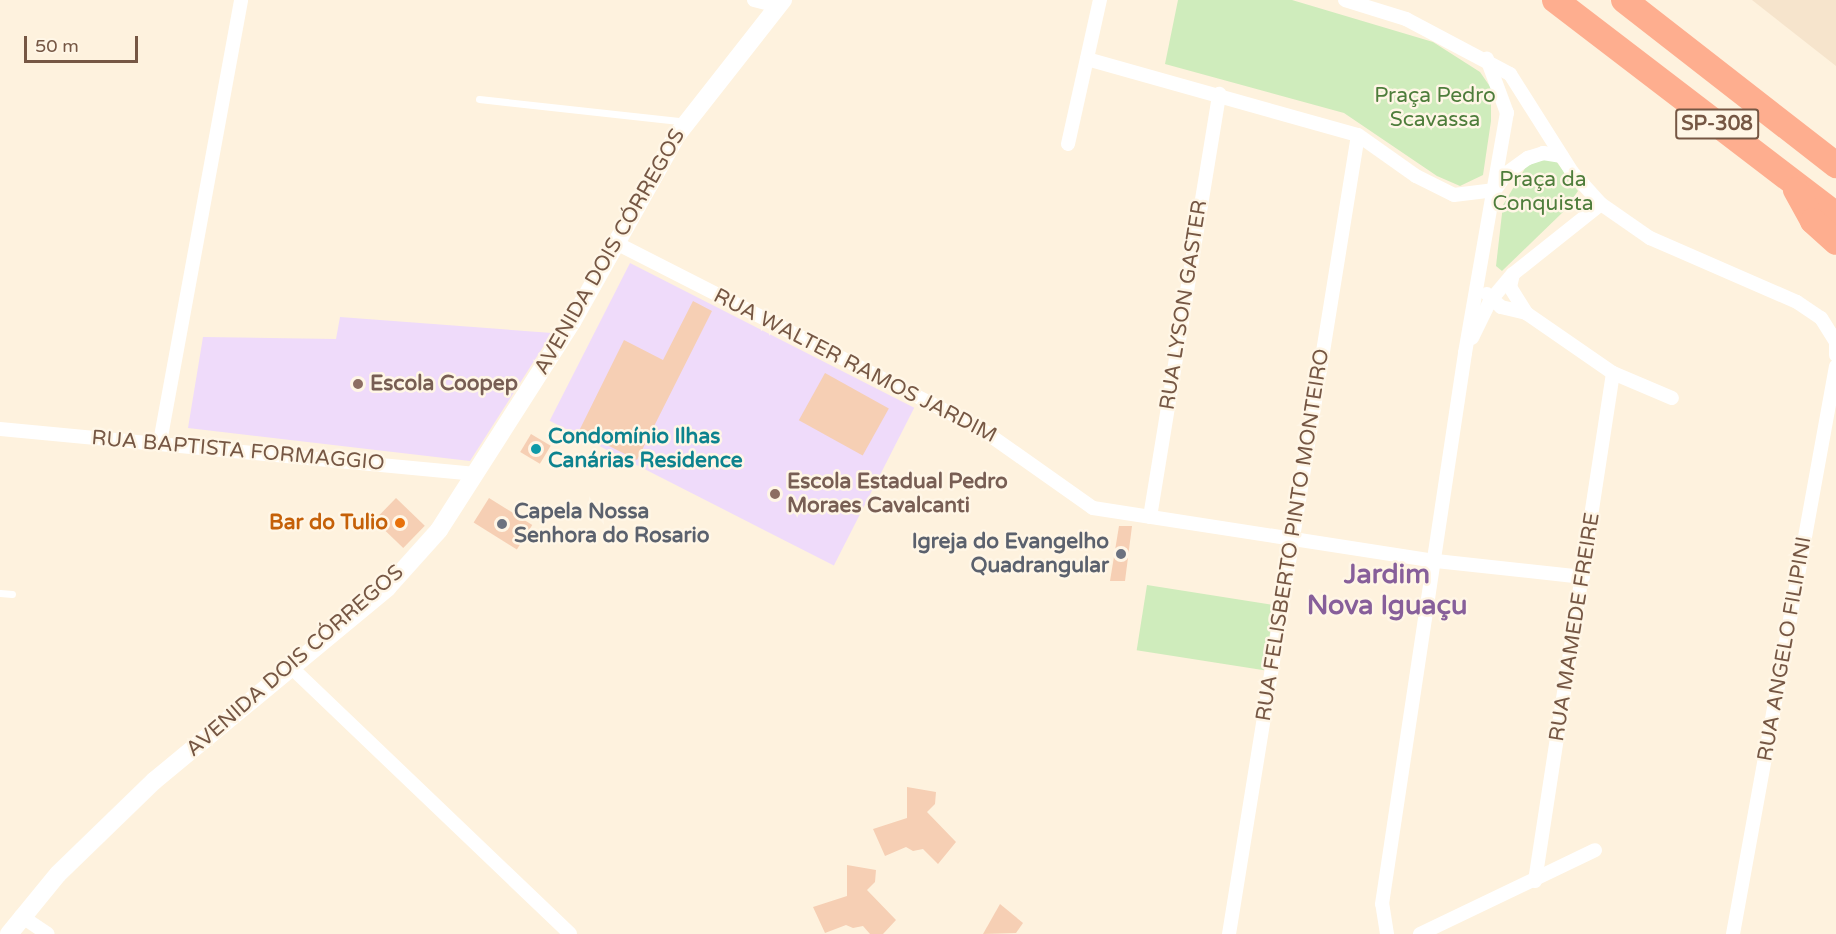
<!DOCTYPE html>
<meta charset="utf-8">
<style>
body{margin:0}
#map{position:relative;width:1836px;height:934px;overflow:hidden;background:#fef2de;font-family:"Varela Round",sans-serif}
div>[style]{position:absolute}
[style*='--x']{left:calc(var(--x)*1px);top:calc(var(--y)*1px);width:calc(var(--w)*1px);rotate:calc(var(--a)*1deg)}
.residential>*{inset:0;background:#f6e4cc}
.education>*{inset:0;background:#efdbfa;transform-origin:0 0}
.green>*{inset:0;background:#cfecbc;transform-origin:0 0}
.building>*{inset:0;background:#f6cfb4;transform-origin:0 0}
.service>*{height:7px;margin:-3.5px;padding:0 3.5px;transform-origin:3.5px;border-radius:3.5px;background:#fff}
.minor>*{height:14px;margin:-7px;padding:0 7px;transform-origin:7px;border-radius:7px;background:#fff}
.tertiary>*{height:18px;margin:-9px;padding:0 9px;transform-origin:9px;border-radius:9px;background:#fff}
.motorway>*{height:26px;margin:-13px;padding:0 13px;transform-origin:13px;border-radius:13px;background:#feae8f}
.dots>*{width:16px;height:16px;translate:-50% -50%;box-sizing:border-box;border:3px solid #fff6e6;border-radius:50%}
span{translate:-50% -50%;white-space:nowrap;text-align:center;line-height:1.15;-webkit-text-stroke:5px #fff6e6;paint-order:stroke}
.shield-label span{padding:2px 4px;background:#fff6e6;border:2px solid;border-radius:4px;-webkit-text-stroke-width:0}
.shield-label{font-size:20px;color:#765744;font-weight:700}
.park-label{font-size:21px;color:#4e7d3b}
.street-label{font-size:21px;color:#765744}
.education-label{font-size:21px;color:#785e54;font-weight:700}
.left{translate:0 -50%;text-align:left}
.culture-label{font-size:21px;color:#0d838f;font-weight:700}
.worship-label{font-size:21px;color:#5b616d;font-weight:700}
.right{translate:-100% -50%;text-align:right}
.food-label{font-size:21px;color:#c56008;font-weight:700}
.district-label{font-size:27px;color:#875f9a;font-weight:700}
.scale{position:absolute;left:24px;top:36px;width:114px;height:27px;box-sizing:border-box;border:3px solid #765744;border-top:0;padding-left:8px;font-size:18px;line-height:21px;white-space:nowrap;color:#765744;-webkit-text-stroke:4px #fff6e6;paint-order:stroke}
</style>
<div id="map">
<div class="residential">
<div style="clip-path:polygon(1752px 0,1836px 0,1836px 66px)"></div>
</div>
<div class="education">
<div style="left:630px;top:263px;width:319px;height:177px;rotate:27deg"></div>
<div style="clip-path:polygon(340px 317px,552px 333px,470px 461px,188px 428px,203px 337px,336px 339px)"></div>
</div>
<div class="green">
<div style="clip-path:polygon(1178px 0,1292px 0,1433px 42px,1480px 72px,1491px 88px,1491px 121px,1483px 175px,1460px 186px,1437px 176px,1344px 113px,1165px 64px)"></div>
<div style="clip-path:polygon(1553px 157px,1578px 191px,1563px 212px,1502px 271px,1496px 266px,1503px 205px,1527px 165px)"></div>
<div style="left:1147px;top:585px;width:129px;height:66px;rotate:9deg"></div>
</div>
<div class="building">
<div style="clip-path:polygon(693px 301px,712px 311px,637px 460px,579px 431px,624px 340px,663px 360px)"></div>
<div style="left:825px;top:373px;width:73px;height:54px;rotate:29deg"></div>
<div style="left:531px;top:434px;width:23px;height:21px;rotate:31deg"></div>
<div style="left:396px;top:498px;width:40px;height:31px;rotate:44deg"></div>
<div style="left:489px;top:498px;width:51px;height:29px;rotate:32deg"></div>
<div style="clip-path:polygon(1119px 526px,1132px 526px,1125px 581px,1110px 581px)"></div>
<div style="clip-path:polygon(907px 787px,936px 792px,935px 804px,927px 812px,956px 842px,938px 864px,923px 849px,913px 851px,906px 847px,885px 856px,873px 829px,907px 818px)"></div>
<div style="clip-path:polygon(847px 865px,876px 870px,875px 882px,867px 890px,896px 920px,883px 934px,870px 934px,863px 926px,853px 928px,846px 925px,825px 933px,813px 907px,847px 896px)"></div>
<div style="clip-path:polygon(1000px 904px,1023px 923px,1016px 933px,983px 934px)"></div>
</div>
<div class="service">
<div style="--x:479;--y:99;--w:208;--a:6.3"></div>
<div style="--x:0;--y:593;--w:12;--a:5"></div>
</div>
<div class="minor">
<div style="--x:754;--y:0;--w:25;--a:14"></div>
<div style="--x:1345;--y:0;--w:64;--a:17.3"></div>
<div style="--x:1406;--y:19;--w:118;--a:27.9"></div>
<div style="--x:1510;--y:74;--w:116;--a:57.7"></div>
<div style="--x:1572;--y:172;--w:43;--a:47.8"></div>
<div style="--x:1601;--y:204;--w:60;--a:34.8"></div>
<div style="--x:1650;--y:238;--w:160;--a:23.5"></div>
<div style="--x:1797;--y:302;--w:29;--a:34"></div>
<div style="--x:1821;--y:318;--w:28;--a:58"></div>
<div style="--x:1836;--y:342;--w:13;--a:90"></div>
<div style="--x:1087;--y:59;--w:281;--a:15.7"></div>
<div style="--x:1358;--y:135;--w:71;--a:35.3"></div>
<div style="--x:1416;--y:176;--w:42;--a:26.6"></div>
<div style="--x:1454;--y:195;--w:41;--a:-7"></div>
<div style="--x:1495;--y:190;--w:21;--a:-55"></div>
<div style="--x:1507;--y:173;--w:26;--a:-36"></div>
<div style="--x:1528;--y:158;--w:16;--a:-18"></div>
<div style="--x:1543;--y:153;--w:19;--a:9"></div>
<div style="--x:1068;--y:144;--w:148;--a:-77.5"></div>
<div style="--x:616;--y:243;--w:410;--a:27"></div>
<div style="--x:981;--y:429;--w:137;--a:35.2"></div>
<div style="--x:1093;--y:508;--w:347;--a:8.8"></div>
<div style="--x:1436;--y:561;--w:148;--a:6.2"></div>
<div style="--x:1513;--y:274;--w:13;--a:103"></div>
<div style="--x:1510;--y:287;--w:31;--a:58"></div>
<div style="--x:1526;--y:313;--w:106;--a:34.6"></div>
<div style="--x:1613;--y:373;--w:64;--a:23"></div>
<div style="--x:1487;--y:294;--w:19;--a:43"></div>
<div style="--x:1501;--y:307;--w:26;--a:13"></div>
<div style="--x:1472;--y:338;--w:41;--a:-64.1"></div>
<div style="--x:1490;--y:301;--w:35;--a:-50"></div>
<div style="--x:1513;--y:274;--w:112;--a:-38.5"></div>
<div style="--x:0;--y:429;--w:478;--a:5.4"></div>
<div style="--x:160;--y:442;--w:449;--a:-79.6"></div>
<div style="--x:1150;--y:517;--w:429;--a:-80.7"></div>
<div style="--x:293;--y:669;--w:383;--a:43.7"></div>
<div style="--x:1535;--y:881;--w:514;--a:-81.27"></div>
<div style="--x:21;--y:916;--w:32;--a:34"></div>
<div style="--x:1229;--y:934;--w:809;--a:-80.83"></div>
<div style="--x:1387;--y:934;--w:30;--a:-99"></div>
<div style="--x:1382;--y:904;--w:557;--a:-81.43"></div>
<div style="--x:1465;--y:353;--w:244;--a:-80.1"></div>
<div style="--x:1507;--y:113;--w:58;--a:-110.3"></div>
<div style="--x:1420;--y:934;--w:194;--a:-25.6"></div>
<div style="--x:1733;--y:934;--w:577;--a:-79.72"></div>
</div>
<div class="tertiary">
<div style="--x:9;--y:934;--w:77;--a:-50.8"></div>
<div style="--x:58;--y:874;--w:134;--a:-44.1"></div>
<div style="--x:154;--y:781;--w:303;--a:-39.6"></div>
<div style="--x:387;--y:588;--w:78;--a:-48.1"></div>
<div style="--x:439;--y:530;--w:247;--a:-57.4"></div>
<div style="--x:572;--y:322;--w:214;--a:-60.7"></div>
<div style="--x:677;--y:135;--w:172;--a:-51.9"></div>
</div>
<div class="motorway">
<div style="--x:1555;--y:0;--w:354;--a:37.4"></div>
<div style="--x:1624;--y:0;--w:269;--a:37.9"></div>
<div style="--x:1796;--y:190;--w:35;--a:61"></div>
<div style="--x:1813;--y:221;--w:31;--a:42"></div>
</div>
<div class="dots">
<div style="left:358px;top:384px;background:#8d6e63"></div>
<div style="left:536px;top:449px;background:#0f9aa8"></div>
<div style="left:775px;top:494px;background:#8d6e63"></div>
<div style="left:400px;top:523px;background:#e8710a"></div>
<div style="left:502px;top:524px;background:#6b7280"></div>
<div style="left:1121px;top:554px;background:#6b7280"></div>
</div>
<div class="shield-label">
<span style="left:1717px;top:124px">SP-308</span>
</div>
<div class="park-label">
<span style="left:1435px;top:108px">Praça Pedro<br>Scavassa</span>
<span style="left:1543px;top:192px">Praça da<br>Conquista</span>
</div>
<div class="street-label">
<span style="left:610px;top:252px;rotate:-60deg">AVENIDA DOIS CÓRREGOS</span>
<span style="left:1184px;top:305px;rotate:-81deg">RUA LYSON GASTER</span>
<span style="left:855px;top:366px;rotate:27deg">RUA WALTER RAMOS JARDIM</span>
<span style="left:238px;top:451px;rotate:5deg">RUA BAPTISTA FORMAGGIO</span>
<span style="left:1293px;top:535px;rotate:-81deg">RUA FELISBERTO PINTO MONTEIRO</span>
<span style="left:1575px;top:627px;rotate:-81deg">RUA MAMEDE FREIRE</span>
<span style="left:1785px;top:649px;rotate:-80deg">RUA ANGELO FILIPINI</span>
<span style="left:295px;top:661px;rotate:-41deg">AVENIDA DOIS CÓRREGOS</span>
</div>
<div class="education-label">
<span class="left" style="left:370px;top:384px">Escola Coopep</span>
<span class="left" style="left:787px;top:494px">Escola Estadual Pedro<br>Moraes Cavalcanti</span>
</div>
<div class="culture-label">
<span class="left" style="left:548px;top:449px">Condomínio Ilhas<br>Canárias Residence</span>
</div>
<div class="worship-label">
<span class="left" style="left:514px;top:524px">Capela Nossa<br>Senhora do Rosario</span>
<span class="right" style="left:1109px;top:554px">Igreja do Evangelho<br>Quadrangular</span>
</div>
<div class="food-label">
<span class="right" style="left:388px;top:523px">Bar do Tulio</span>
</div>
<div class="district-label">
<span style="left:1387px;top:590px">Jardim<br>Nova Iguaçu</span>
</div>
<div class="scale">50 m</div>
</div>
